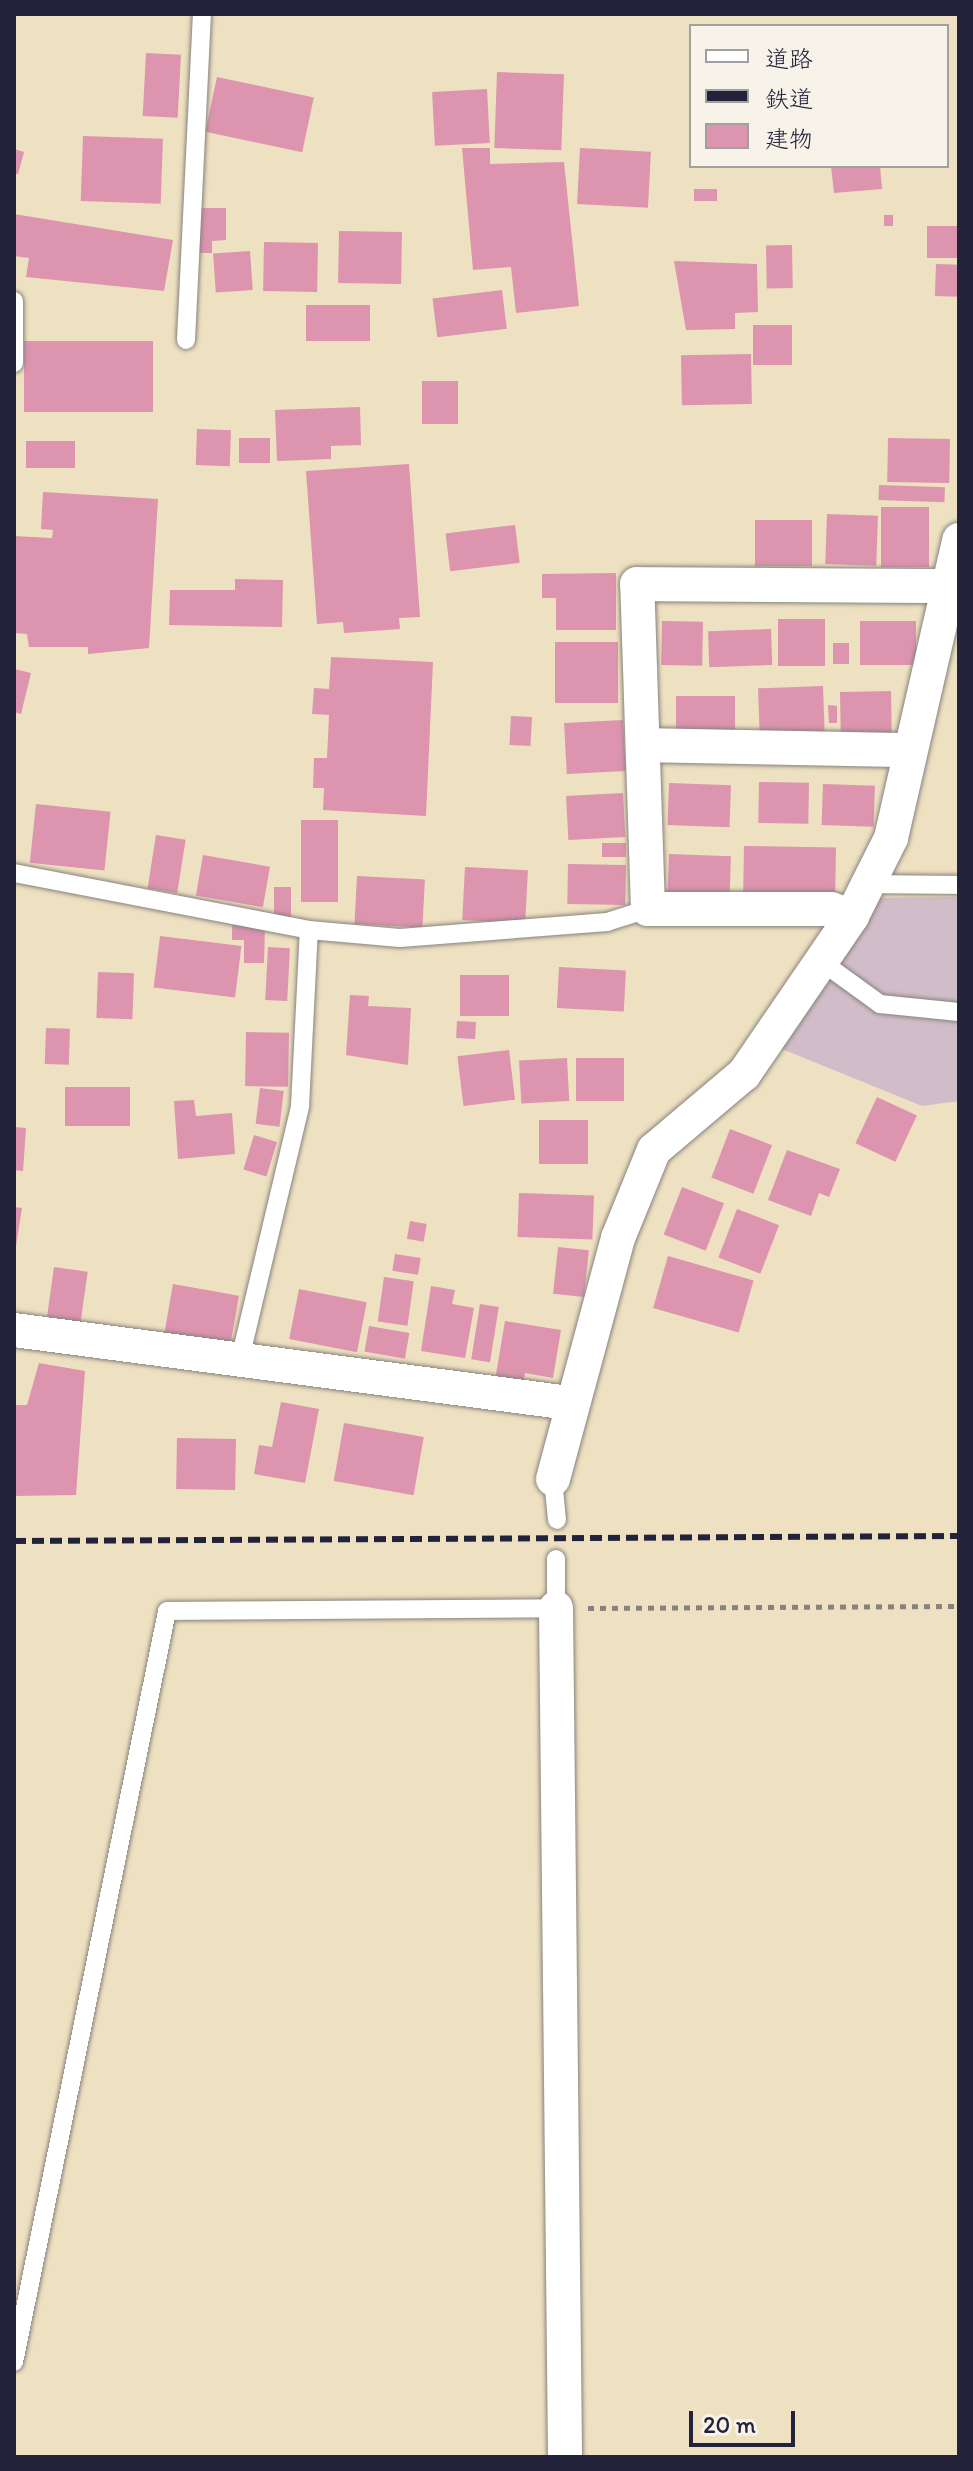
<!DOCTYPE html>
<meta charset="utf-8">
<style>
body{margin:0}
#map{position:relative;width:973px;height:2471px;overflow:hidden;background:#eee1c1;font-family:Itim,"Klee One",sans-serif}
div>[style]{position:absolute}
[style*='--x']{left:calc(var(--x)*1px);top:calc(var(--y)*1px);width:calc(var(--w)*1px);rotate:calc(var(--a)*1deg)}
.industrial>*{inset:0;background:#d1bdc9}
.building>*{inset:0;background:#dc94af;transform-origin:0 0}
.path>*{height:5px;margin-top:-2.5px;transform-origin:0;background:repeating-linear-gradient(90deg,#88827e 0 6px,transparent 0 12px)}
.roads{filter:drop-shadow(0 0 2px #88827e) drop-shadow(0 0 2px #88827e)}
.lane>*{height:18px;margin:-9px;padding:0 9px;transform-origin:9px;border-radius:9px;background:#fff}
.street>*{height:34px;margin:-17px;padding:0 17px;transform-origin:17px;border-radius:17px;background:#fff}
.rail>*{height:6px;margin-top:-3px;transform-origin:0;background:repeating-linear-gradient(90deg,#22223b 0 12px,transparent 0 18px)}
span{translate:-50% -50%;white-space:nowrap;text-align:center;line-height:1.15;-webkit-text-stroke:6px #f7f3e8;paint-order:stroke}
.frame{position:absolute;inset:0;border:16px solid #22223b;pointer-events:none}
.legend{position:absolute;left:689px;top:24px;width:260px;height:144px;box-sizing:border-box;background:#f7f3e8;border:2px solid #a29fa3;margin:0;padding:10px 14px;list-style:none;font-size:24px;color:#22223b}
.legend li{display:flex;align-items:center;gap:16px;height:40px}
.legend b{width:40px;border:2px solid #a29fa3}
.scale{position:absolute;left:689px;top:2411px;width:106px;height:36px;box-sizing:border-box;border:4px solid #22223b;border-top:0;padding-left:10px;font-size:24px;line-height:28px;white-space:nowrap;color:#22223b;-webkit-text-stroke:6px #f7f3e8;paint-order:stroke}
</style>
<div id="map">
<div class="industrial">
<div style="clip-path:polygon(959px 897px,959px 1101px,922px 1106px,782px 1049px,877px 898px)"></div>
</div>
<div class="building">
<div style="left:146px;top:53px;width:35px;height:63px;rotate:3deg"></div>
<div style="left:497px;top:72px;width:67px;height:76px;rotate:2deg"></div>
<div style="left:217px;top:77px;width:99px;height:56px;rotate:12deg"></div>
<div style="left:487px;top:89px;width:54px;height:55px;rotate:87deg"></div>
<div style="left:83px;top:136px;width:80px;height:65px;rotate:2deg"></div>
<div style="clip-path:polygon(462px 148px,490px 148px,490px 164px,564px 162px,579px 306px,516px 313px,511px 267px,473px 270px)"></div>
<div style="left:580px;top:148px;width:71px;height:56px;rotate:3deg"></div>
<div style="clip-path:polygon(14px 149px,24px 152px,18px 174px,14px 173px)"></div>
<div style="clip-path:polygon(831px 166px,880px 166px,882px 189px,834px 193px)"></div>
<div style="left:694px;top:189px;width:23px;height:12px"></div>
<div style="clip-path:polygon(197px 208px,226px 208px,226px 240px,212px 241px,212px 253px,197px 253px)"></div>
<div style="clip-path:polygon(14px 214px,173px 240px,164px 291px,26px 277px,29px 258px,14px 256px)"></div>
<div style="left:884px;top:215px;width:9px;height:11px"></div>
<div style="left:959px;top:226px;width:32px;height:32px;rotate:90deg"></div>
<div style="left:339px;top:231px;width:63px;height:52px;rotate:1deg"></div>
<div style="left:264px;top:242px;width:54px;height:49px;rotate:1deg"></div>
<div style="left:792px;top:245px;width:43px;height:26px;rotate:89deg"></div>
<div style="left:250px;top:251px;width:39px;height:37px;rotate:86deg"></div>
<div style="clip-path:polygon(674px 261px,757px 264px,758px 312px,735px 313px,735px 329px,686px 330px)"></div>
<div style="left:936px;top:264px;width:23px;height:32px;rotate:2deg"></div>
<div style="left:502px;top:290px;width:39px;height:70px;rotate:83deg"></div>
<div style="left:370px;top:305px;width:36px;height:64px;rotate:90deg"></div>
<div style="left:753px;top:325px;width:39px;height:40px"></div>
<div style="left:24px;top:341px;width:129px;height:71px"></div>
<div style="left:751px;top:354px;width:50px;height:70px;rotate:89deg"></div>
<div style="left:422px;top:381px;width:36px;height:43px"></div>
<div style="clip-path:polygon(360px 407px,361px 445px,331px 446px,331px 459px,277px 461px,275px 410px)"></div>
<div style="left:197px;top:429px;width:34px;height:36px;rotate:2deg"></div>
<div style="left:239px;top:438px;width:31px;height:25px"></div>
<div style="left:888px;top:438px;width:62px;height:44px;rotate:1deg"></div>
<div style="left:75px;top:441px;width:27px;height:49px;rotate:90deg"></div>
<div style="clip-path:polygon(409px 464px,420px 617px,399px 618px,400px 629px,344px 633px,343px 622px,317px 624px,306px 471px)"></div>
<div style="left:879px;top:485px;width:66px;height:15px;rotate:2deg"></div>
<div style="clip-path:polygon(43px 492px,158px 499px,149px 648px,88px 654px,88px 647px,29px 647px,27px 634px,14px 633px,14px 536px,52px 538px,53px 530px,41px 529px)"></div>
<div style="left:881px;top:507px;width:48px;height:60px"></div>
<div style="left:827px;top:514px;width:51px;height:50px;rotate:2deg"></div>
<div style="left:755px;top:520px;width:57px;height:46px"></div>
<div style="left:515px;top:525px;width:38px;height:70px;rotate:83deg"></div>
<div style="clip-path:polygon(616px 573px,616px 630px,556px 630px,556px 598px,542px 598px,542px 574px)"></div>
<div style="clip-path:polygon(235px 579px,283px 580px,282px 627px,169px 625px,170px 590px,235px 590px)"></div>
<div style="left:778px;top:619px;width:47px;height:47px"></div>
<div style="left:662px;top:621px;width:41px;height:44px;rotate:1deg"></div>
<div style="left:916px;top:621px;width:44px;height:56px;rotate:90deg"></div>
<div style="left:771px;top:629px;width:36px;height:63px;rotate:88deg"></div>
<div style="left:555px;top:642px;width:63px;height:61px"></div>
<div style="left:833px;top:643px;width:16px;height:21px"></div>
<div style="clip-path:polygon(331px 657px,433px 662px,426px 816px,323px 810px,324px 788px,313px 788px,314px 758px,327px 758px,329px 715px,312px 714px,314px 688px,329px 689px)"></div>
<div style="clip-path:polygon(14px 669px,31px 673px,21px 714px,14px 712px)"></div>
<div style="left:823px;top:686px;width:50px;height:65px;rotate:88deg"></div>
<div style="left:891px;top:691px;width:44px;height:51px;rotate:89deg"></div>
<div style="left:676px;top:696px;width:59px;height:44px"></div>
<div style="clip-path:polygon(828px 705px,837px 706px,837px 723px,829px 723px)"></div>
<div style="left:511px;top:716px;width:21px;height:29px;rotate:3deg"></div>
<div style="left:623px;top:720px;width:51px;height:59px;rotate:87deg"></div>
<div style="left:759px;top:782px;width:50px;height:41px;rotate:1deg"></div>
<div style="left:669px;top:783px;width:62px;height:42px;rotate:2deg"></div>
<div style="left:823px;top:784px;width:52px;height:41px;rotate:2deg"></div>
<div style="left:623px;top:793px;width:44px;height:57px;rotate:87deg"></div>
<div style="left:36px;top:804px;width:75px;height:59px;rotate:6deg"></div>
<div style="left:301px;top:820px;width:37px;height:82px"></div>
<div style="left:156px;top:835px;width:30px;height:54px;rotate:9deg"></div>
<div style="left:602px;top:843px;width:24px;height:14px"></div>
<div style="left:744px;top:846px;width:92px;height:50px;rotate:1deg"></div>
<div style="left:669px;top:854px;width:62px;height:47px;rotate:2deg"></div>
<div style="left:203px;top:855px;width:68px;height:41px;rotate:10deg"></div>
<div style="left:568px;top:864px;width:58px;height:40px;rotate:1deg"></div>
<div style="left:465px;top:867px;width:63px;height:53px;rotate:3deg"></div>
<div style="left:357px;top:876px;width:68px;height:48px;rotate:3deg"></div>
<div style="left:291px;top:887px;width:30px;height:17px;rotate:90deg"></div>
<div style="clip-path:polygon(232px 925px,265px 926px,264px 963px,244px 963px,244px 940px,232px 940px)"></div>
<div style="left:160px;top:936px;width:82px;height:52px;rotate:7deg"></div>
<div style="left:268px;top:947px;width:22px;height:53px;rotate:3deg"></div>
<div style="left:559px;top:967px;width:67px;height:41px;rotate:3deg"></div>
<div style="left:98px;top:972px;width:36px;height:46px;rotate:2deg"></div>
<div style="left:460px;top:975px;width:49px;height:41px"></div>
<div style="clip-path:polygon(350px 995px,369px 996px,368px 1006px,411px 1008px,408px 1065px,346px 1055px)"></div>
<div style="left:457px;top:1021px;width:19px;height:17px;rotate:3deg"></div>
<div style="left:46px;top:1028px;width:24px;height:36px;rotate:2deg"></div>
<div style="left:246px;top:1032px;width:43px;height:54px;rotate:1deg"></div>
<div style="left:509px;top:1050px;width:50px;height:52px;rotate:83deg"></div>
<div style="left:567px;top:1058px;width:43px;height:48px;rotate:87deg"></div>
<div style="left:576px;top:1058px;width:48px;height:43px"></div>
<div style="left:130px;top:1087px;width:39px;height:65px;rotate:90deg"></div>
<div style="left:260px;top:1088px;width:24px;height:36px;rotate:7deg"></div>
<div style="left:877px;top:1097px;width:44px;height:51px;rotate:25deg"></div>
<div style="clip-path:polygon(194px 1100px,196px 1116px,232px 1113px,235px 1154px,178px 1159px,174px 1101px)"></div>
<div style="left:539px;top:1120px;width:49px;height:44px"></div>
<div style="clip-path:polygon(14px 1127px,26px 1128px,23px 1171px,14px 1170px)"></div>
<div style="left:730px;top:1129px;width:45px;height:52px;rotate:21deg"></div>
<div style="left:254px;top:1135px;width:24px;height:36px;rotate:17deg"></div>
<div style="clip-path:polygon(787px 1150px,840px 1169px,829px 1197px,819px 1193px,811px 1216px,768px 1200px)"></div>
<div style="left:682px;top:1187px;width:45px;height:51px;rotate:21deg"></div>
<div style="left:519px;top:1193px;width:75px;height:44px;rotate:2deg"></div>
<div style="clip-path:polygon(14px 1207px,22px 1208px,16px 1246px,14px 1245px)"></div>
<div style="left:737px;top:1209px;width:45px;height:52px;rotate:21deg"></div>
<div style="left:410px;top:1221px;width:17px;height:18px;rotate:10deg"></div>
<div style="left:558px;top:1247px;width:31px;height:47px;rotate:6deg"></div>
<div style="left:395px;top:1254px;width:26px;height:17px;rotate:9deg"></div>
<div style="left:668px;top:1256px;width:89px;height:54px;rotate:16deg"></div>
<div style="left:54px;top:1267px;width:34px;height:62px;rotate:8deg"></div>
<div style="left:384px;top:1277px;width:30px;height:45px;rotate:8deg"></div>
<div style="left:173px;top:1284px;width:67px;height:56px;rotate:10deg"></div>
<div style="clip-path:polygon(431px 1286px,455px 1290px,452px 1304px,474px 1308px,465px 1358px,421px 1351px)"></div>
<div style="left:299px;top:1289px;width:69px;height:51px;rotate:11deg"></div>
<div style="left:480px;top:1304px;width:19px;height:56px;rotate:9deg"></div>
<div style="clip-path:polygon(505px 1321px,561px 1330px,553px 1378px,525px 1373px,523px 1385px,495px 1380px)"></div>
<div style="left:369px;top:1326px;width:41px;height:26px;rotate:10deg"></div>
<div style="clip-path:polygon(39px 1363px,85px 1371px,76px 1495px,14px 1496px,14px 1405px,27px 1405px)"></div>
<div style="clip-path:polygon(281px 1402px,319px 1409px,305px 1483px,254px 1474px,259px 1445px,272px 1447px)"></div>
<div style="left:344px;top:1423px;width:81px;height:59px;rotate:10deg"></div>
<div style="left:177px;top:1438px;width:59px;height:51px;rotate:1deg"></div>
</div>
<div class="path">
<div style="--x:588;--y:1608;--w:371;--a:-0.3"></div>
</div>
<div class="roads">
<div class="lane">
<div style="--x:14;--y:301;--w:62;--a:90"></div>
<div style="--x:186;--y:340;--w:326;--a:-87.2"></div>
<div style="--x:14;--y:873;--w:300;--a:10.9"></div>
<div style="--x:309;--y:930;--w:91;--a:5"></div>
<div style="--x:400;--y:938;--w:208;--a:-4.4"></div>
<div style="--x:607;--y:922;--w:43;--a:-17.6"></div>
<div style="--x:868;--y:884;--w:91;--a:0.6"></div>
<div style="--x:822;--y:962;--w:72;--a:35.9"></div>
<div style="--x:880;--y:1004;--w:79;--a:5.8"></div>
<div style="--x:239;--y:1363;--w:264;--a:-76.6"></div>
<div style="--x:300;--y:1106;--w:176;--a:-87.1"></div>
<div style="--x:553;--y:1479;--w:41;--a:84.4"></div>
<div style="--x:14;--y:2362;--w:766;--a:-78.48"></div>
<div style="--x:167;--y:1611;--w:389;--a:-0.4"></div>
<div style="--x:556;--y:1608;--w:49;--a:-90"></div>
</div>
<div class="street">
<div style="--x:643;--y:745;--w:266;--a:1.1"></div>
<div style="--x:852;--y:916;--w:22;--a:-162"></div>
<div style="--x:831;--y:909;--w:183;--a:180"></div>
<div style="--x:648;--y:909;--w:325;--a:-91.9"></div>
<div style="--x:637;--y:584;--w:311;--a:0.4"></div>
<div style="--x:14;--y:1330;--w:560;--a:7.49"></div>
<div style="--x:553;--y:1479;--w:250;--a:-74.9"></div>
<div style="--x:618;--y:1238;--w:95;--a:-67.8"></div>
<div style="--x:654;--y:1150;--w:118;--a:-40.2"></div>
<div style="--x:744;--y:1074;--w:191;--a:-55.6"></div>
<div style="--x:852;--y:916;--w:87;--a:-63.4"></div>
<div style="--x:891;--y:838;--w:306;--a:-77.1"></div>
<div style="--x:556;--y:1608;--w:849;--a:89.39"></div>
</div>
</div>
<div class="rail">
<div style="--x:14;--y:1541;--w:945;--a:-0.3"></div>
</div>
<div class="frame"></div>
<ul class="legend">
<li><b style="height:10px;background:#fff"></b>道路</li>
<li><b style="height:10px;background:#22223b"></b>鉄道</li>
<li><b style="height:22px;background:#dc94af"></b>建物</li>
</ul>
<div class="scale">20 m</div>
</div>
